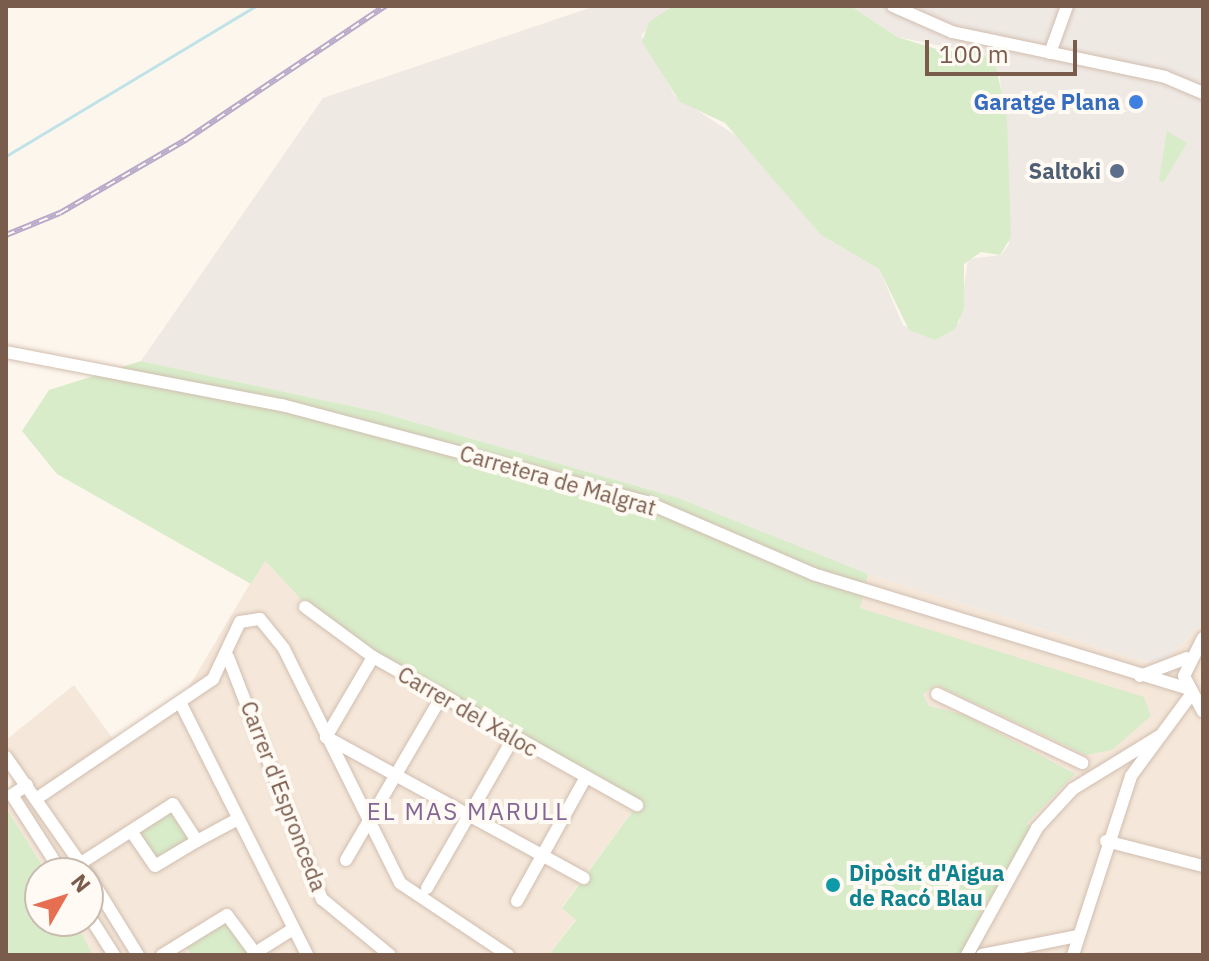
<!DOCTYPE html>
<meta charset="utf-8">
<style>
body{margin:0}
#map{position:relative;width:1209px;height:961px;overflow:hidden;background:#fdf6ec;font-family:"IBM Plex Sans",sans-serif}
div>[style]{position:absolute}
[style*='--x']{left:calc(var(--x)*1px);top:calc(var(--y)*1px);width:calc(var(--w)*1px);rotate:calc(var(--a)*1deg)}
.residential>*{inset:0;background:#f5e8da}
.industrial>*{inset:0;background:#efe9e4}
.green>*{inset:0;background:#d8ecc9;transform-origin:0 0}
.stream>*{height:3px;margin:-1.5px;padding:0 1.5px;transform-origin:1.5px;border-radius:1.5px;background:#bfe3e8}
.roads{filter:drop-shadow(0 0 2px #d1beb0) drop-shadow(0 0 2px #d1beb0)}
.minor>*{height:12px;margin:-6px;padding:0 6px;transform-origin:6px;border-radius:6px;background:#fff}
.rail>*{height:6px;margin-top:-3px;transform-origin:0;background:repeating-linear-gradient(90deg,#fffaf3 0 9px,#b9a8c9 0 18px);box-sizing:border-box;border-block:2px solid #b9a8c9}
.dots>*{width:22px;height:22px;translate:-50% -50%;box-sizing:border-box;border:4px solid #fffaf3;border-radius:50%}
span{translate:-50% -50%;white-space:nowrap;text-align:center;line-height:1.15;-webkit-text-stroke:8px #fffaf3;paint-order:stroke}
.shop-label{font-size:22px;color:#366cbe;font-weight:700}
.right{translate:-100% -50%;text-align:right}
.service-label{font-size:22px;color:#4e5e75;font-weight:700}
.street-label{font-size:22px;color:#7a5c4d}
.culture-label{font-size:22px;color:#0d838f;font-weight:700}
.left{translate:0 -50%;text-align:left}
.neighbourhood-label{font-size:24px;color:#846695;letter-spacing:2px}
.frame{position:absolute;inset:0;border:8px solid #7a5c4d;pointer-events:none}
.north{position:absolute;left:24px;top:857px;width:80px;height:80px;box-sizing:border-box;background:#fffaf3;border:2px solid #cabbb1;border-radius:50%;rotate:51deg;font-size:22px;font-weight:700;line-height:32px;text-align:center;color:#7a5c4d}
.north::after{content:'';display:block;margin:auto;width:28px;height:36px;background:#e76f51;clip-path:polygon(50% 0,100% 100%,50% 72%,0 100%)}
.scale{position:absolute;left:925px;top:40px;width:152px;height:36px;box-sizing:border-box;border:4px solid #7a5c4d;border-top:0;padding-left:10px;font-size:24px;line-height:28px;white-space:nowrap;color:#7a5c4d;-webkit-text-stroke:6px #fffaf3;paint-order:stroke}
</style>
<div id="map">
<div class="residential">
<div style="clip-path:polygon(264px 560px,326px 626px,637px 805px,562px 907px,576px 919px,549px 955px,93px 955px,75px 921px,88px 921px,88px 873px,47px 873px,6px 808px,12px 781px,6px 740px,74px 685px,113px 739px,180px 702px)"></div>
<div style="clip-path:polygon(868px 574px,1147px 662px,1166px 659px,1203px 624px,1203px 955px,967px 955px,803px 754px)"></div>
</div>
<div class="industrial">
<div style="clip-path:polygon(595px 6px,673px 6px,641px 35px,675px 96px,749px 144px,821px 235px,879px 269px,903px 325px,935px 340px,959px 323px,968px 259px,1001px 255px,1009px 244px,1000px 75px,982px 54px,897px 37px,851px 6px,1203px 6px,1203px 624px,1166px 659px,1147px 662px,868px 574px,677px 498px,379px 412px,141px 361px,323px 98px)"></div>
</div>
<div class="green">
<div style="clip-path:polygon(673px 6px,851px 6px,897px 37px,943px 51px,976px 51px,995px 62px,1007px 118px,1011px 237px,1000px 255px,981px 252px,964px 264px,964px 308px,955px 329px,935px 340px,909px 330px,879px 269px,821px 235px,725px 123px,680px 102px,642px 42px,649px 22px)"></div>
<div style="clip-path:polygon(1167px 131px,1187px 143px,1163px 183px,1159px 180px)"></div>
<div style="clip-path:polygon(141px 361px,379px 412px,678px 498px,868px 574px,860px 608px,1144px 697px,1151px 716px,1112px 750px,1086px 755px,936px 685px,923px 694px,929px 706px,965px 715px,1075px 774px,1026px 824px,1037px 828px,967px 955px,549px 955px,576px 920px,562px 908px,637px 805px,326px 626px,265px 561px,251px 584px,57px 474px,22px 431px,49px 390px)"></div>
<div style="left:175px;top:807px;width:40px;height:50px;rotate:57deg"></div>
<div style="clip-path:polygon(6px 808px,47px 873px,40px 873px,40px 921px,75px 921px,93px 955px,6px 955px)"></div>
<div style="clip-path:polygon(227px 915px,252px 955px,192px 955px,183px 943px)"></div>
</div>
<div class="stream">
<div style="--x:6;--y:156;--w:292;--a:-31"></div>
</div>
<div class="roads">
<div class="minor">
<div style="--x:893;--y:6;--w:64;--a:23.8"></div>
<div style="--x:952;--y:32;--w:218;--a:11.9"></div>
<div style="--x:1165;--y:77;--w:41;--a:22.8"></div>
<div style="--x:1050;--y:53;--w:50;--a:-70.1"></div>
<div style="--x:6;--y:352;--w:281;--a:10.9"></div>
<div style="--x:282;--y:405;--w:377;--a:14.9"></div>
<div style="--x:646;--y:502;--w:182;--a:23.3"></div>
<div style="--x:813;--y:574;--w:390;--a:17"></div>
<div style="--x:305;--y:607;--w:84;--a:36.3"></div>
<div style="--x:373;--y:657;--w:303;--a:29.3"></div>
<div style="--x:1203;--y:638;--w:42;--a:116.6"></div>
<div style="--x:1184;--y:676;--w:40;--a:62"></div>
<div style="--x:228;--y:657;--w:260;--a:68.8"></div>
<div style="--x:322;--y:899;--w:88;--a:39.5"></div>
<div style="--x:373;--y:657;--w:93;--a:120.4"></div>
<div style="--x:326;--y:737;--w:294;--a:28.7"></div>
<div style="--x:1140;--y:676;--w:50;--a:-21"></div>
<div style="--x:937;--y:694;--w:161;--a:25.4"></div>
<div style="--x:180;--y:702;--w:283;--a:63.3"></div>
<div style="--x:6;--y:757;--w:141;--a:55.1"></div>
<div style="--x:27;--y:785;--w:18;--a:146"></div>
<div style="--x:12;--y:795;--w:93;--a:57.3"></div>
<div style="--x:36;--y:799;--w:214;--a:-34.1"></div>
<div style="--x:213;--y:679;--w:63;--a:-64.7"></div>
<div style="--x:240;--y:622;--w:20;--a:-9"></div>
<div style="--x:260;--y:619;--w:38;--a:51"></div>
<div style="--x:284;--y:649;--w:261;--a:63.6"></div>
<div style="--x:400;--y:883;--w:130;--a:33.7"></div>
<div style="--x:131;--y:831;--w:42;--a:55.6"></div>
<div style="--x:155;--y:866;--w:49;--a:-30.8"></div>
<div style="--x:1106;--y:841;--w:100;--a:14.5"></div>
<div style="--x:346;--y:860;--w:190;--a:-59.7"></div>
<div style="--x:81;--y:863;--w:109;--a:-32.7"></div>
<div style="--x:173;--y:804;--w:44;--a:57"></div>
<div style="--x:197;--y:841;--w:44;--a:-28.3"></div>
<div style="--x:88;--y:874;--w:95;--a:58.3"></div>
<div style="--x:427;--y:888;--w:174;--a:-60.1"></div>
<div style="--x:517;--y:901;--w:142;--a:-60.9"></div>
<div style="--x:88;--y:914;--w:49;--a:57.6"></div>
<div style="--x:162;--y:955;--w:76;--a:-31.6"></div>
<div style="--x:227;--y:915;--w:47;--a:53.6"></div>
<div style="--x:255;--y:953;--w:41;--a:-32.2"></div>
<div style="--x:967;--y:955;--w:145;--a:-61.1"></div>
<div style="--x:1037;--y:828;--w:53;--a:-47.3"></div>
<div style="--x:1073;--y:789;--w:103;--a:-31.5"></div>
<div style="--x:982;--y:955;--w:98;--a:-11.2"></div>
<div style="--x:1073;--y:955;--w:188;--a:-72"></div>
<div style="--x:1131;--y:776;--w:99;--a:-53.6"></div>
</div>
</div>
<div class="rail">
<div style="--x:6;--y:235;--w:58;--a:-22.2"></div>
<div style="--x:60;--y:213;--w:147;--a:-30.2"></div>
<div style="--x:187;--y:139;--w:239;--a:-33.9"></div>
</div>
<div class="dots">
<div style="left:1136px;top:102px;background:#3f7fe0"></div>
<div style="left:1117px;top:171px;background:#5c6f8a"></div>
<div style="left:833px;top:885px;background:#0f9aa8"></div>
</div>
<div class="shop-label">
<span class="right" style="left:1120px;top:102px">Garatge Plana</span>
</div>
<div class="service-label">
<span class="right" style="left:1101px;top:171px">Saltoki</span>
</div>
<div class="street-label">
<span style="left:558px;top:480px;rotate:16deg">Carretera de Malgrat</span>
<span style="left:468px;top:711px;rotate:30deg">Carrer del Xaloc</span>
<span style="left:284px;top:796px;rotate:69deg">Carrer d'Espronceda</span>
</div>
<div class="culture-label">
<span class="left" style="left:849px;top:885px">Dipòsit d'Aigua<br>de Racó Blau</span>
</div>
<div class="neighbourhood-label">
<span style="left:468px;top:812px">EL MAS MARULL</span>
</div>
<div class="frame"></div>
<div class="north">N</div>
<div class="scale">100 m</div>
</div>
